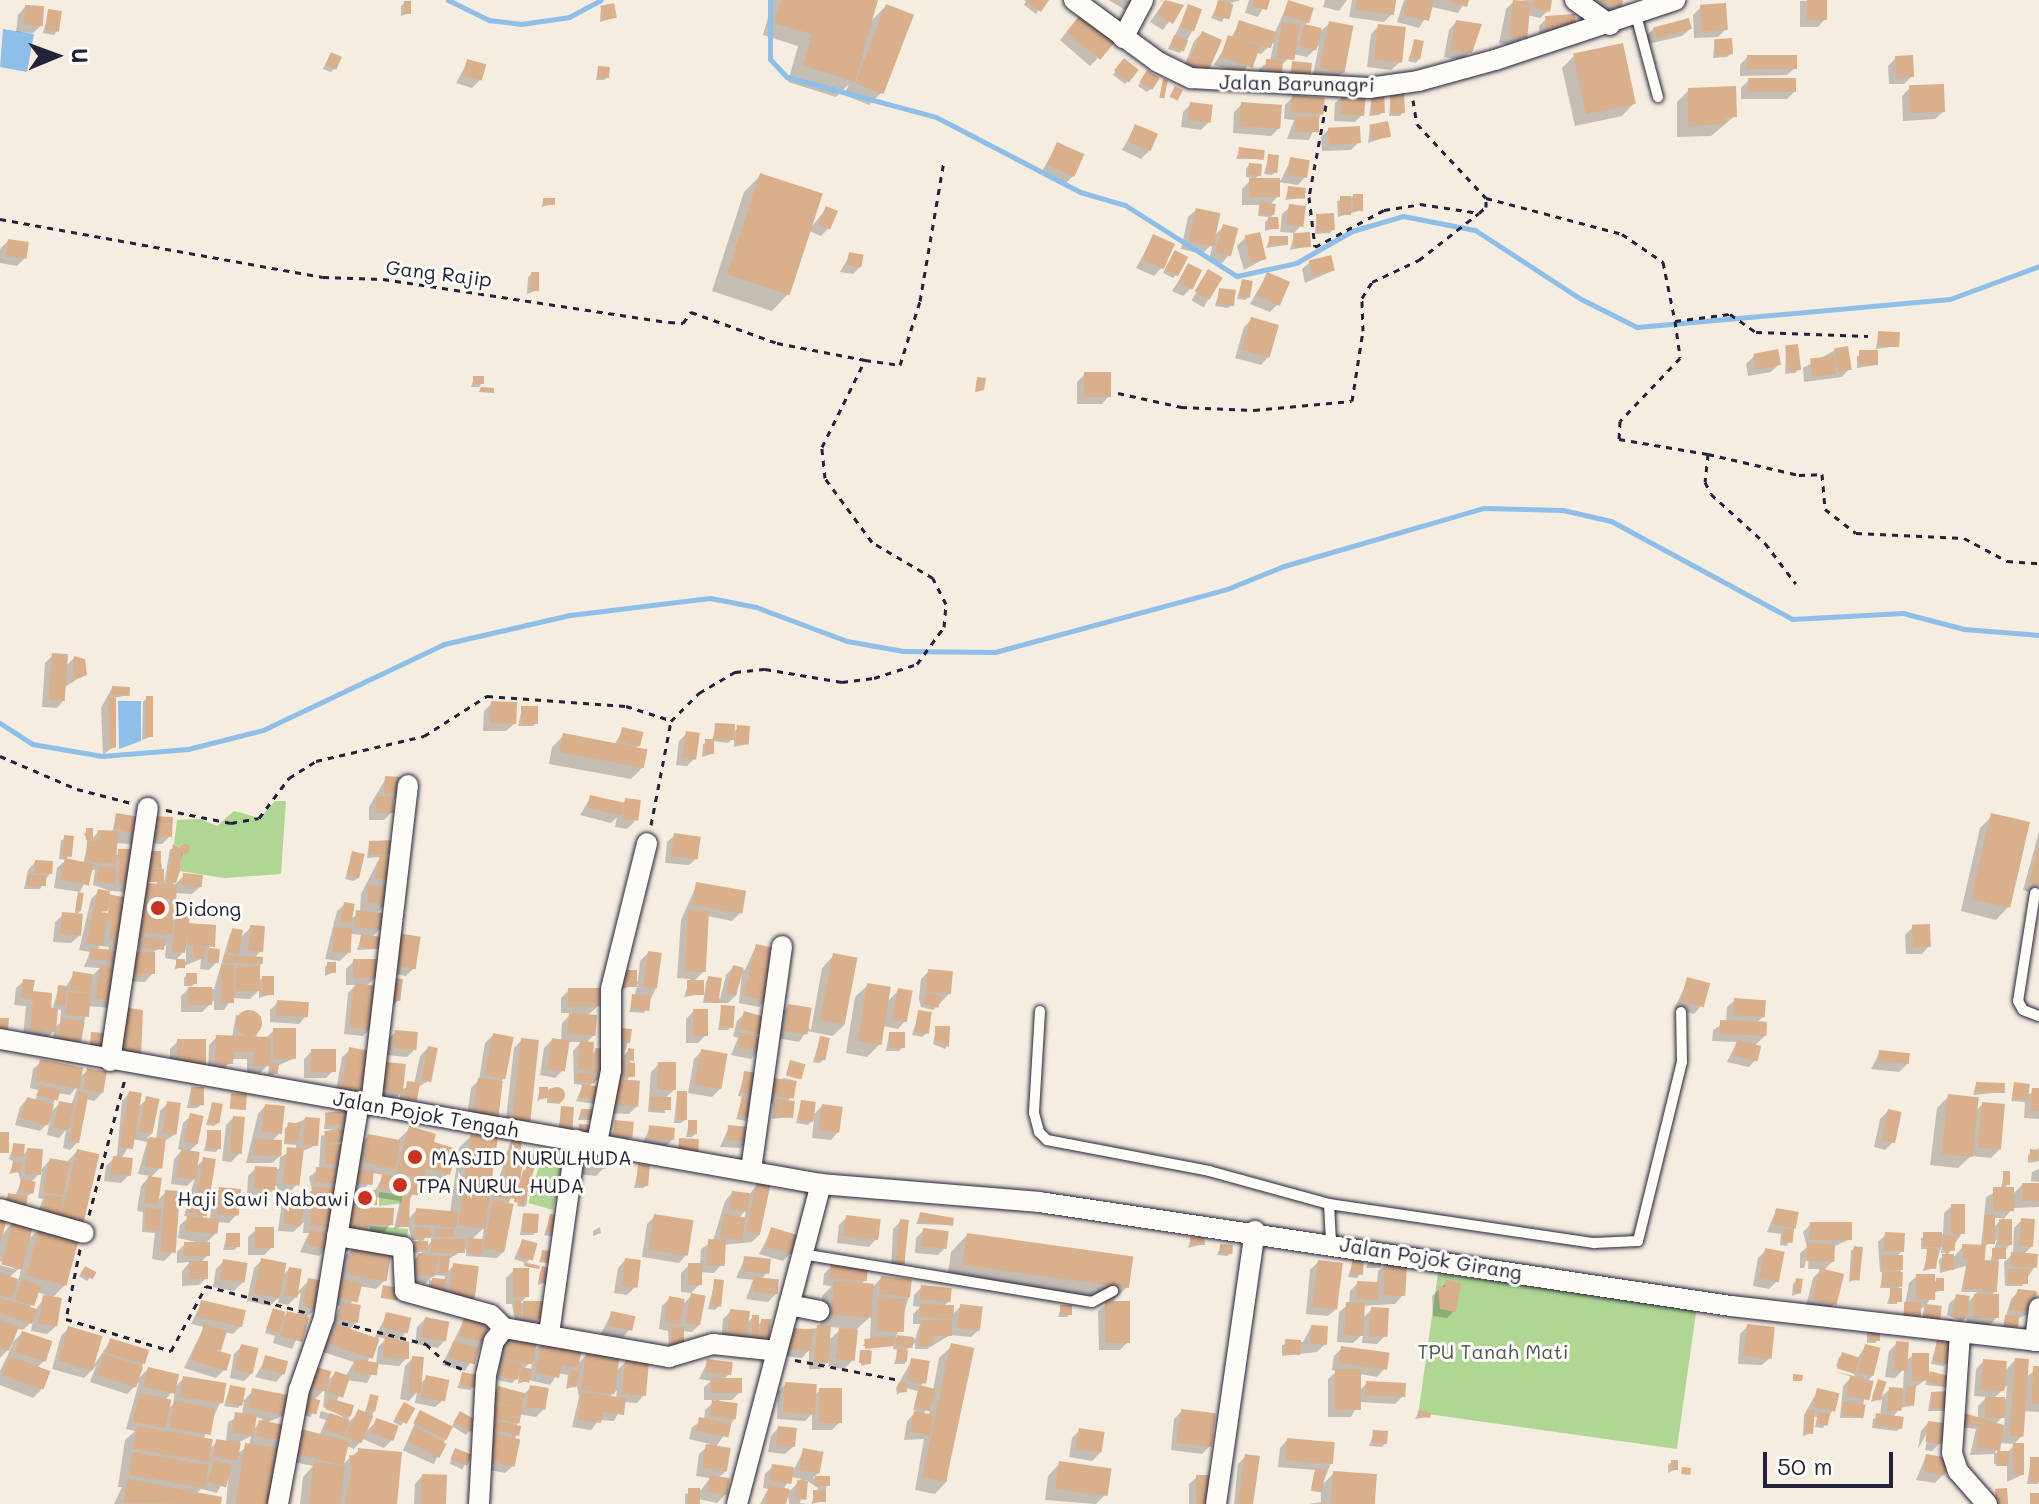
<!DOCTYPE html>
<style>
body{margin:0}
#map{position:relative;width:2039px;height:1504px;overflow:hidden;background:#f6ede1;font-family:Mali,sans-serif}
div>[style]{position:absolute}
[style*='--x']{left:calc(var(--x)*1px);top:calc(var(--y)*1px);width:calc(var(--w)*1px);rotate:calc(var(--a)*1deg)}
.green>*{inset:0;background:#afd693;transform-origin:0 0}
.water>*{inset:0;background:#8ebfe9}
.shadow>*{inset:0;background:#0003;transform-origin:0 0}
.stream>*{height:5px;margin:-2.5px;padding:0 2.5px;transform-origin:2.5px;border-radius:2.5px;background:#8ebfe9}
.building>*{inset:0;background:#daaf8b;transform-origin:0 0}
.round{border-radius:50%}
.path>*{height:3px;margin-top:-1.5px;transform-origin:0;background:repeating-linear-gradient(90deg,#22223b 0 6px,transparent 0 12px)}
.roads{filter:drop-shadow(0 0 2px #22223b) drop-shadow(0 0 2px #22223b)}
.service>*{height:10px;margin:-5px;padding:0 5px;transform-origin:5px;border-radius:5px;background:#fdfcf7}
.minor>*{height:20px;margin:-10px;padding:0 10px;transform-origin:10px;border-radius:10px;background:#fdfcf7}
.dots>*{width:22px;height:22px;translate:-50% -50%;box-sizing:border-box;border:4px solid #fdfcf7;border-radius:50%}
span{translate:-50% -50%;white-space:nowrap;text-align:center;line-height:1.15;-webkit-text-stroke:6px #fdfcf7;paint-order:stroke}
.street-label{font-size:20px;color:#22223b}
.poi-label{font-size:20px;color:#22223b}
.left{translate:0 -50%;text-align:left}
.right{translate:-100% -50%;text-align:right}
.park-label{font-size:20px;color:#4c5855}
.north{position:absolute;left:16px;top:16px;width:80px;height:80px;-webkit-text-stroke:6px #fdfcf7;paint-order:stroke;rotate:89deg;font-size:22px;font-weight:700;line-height:32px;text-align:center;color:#22223b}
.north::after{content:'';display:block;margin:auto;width:28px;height:36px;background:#22223b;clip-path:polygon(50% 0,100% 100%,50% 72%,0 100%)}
.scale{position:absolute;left:1763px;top:1452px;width:130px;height:36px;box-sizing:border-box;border:4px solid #22223b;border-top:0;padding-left:10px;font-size:24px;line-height:28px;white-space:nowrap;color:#22223b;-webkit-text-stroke:6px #fdfcf7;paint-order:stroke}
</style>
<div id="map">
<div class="green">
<div style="clip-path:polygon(275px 801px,286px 801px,281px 874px,224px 878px,180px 871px,182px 849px,174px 844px,177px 820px,200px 819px,217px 826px,234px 811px,260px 818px)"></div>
<div style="left:543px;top:1152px;width:25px;height:53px;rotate:16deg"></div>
<div style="clip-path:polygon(379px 1192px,402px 1195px,402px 1203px,379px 1206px)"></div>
<div style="clip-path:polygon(370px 1226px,408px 1229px,407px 1243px,369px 1238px)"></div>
<div style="left:1438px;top:1273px;width:261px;height:141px;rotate:8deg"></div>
</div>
<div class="water">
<div style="clip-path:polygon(3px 29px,34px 34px,27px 72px,0 67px)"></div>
<div style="clip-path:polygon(118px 701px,141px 701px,141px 741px,119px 749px)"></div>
</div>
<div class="shadow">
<div style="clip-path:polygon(773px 0,876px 0,869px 23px,886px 6px,881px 93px,869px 105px,844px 95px,849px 84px,836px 97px,788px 82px,798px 46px,763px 35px)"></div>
<div style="clip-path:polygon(1027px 0,1045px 0,1036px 14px,1024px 5px)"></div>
<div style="clip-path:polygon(1109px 0,1134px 0,1125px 10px)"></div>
<div style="clip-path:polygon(1159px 0,1181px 5px,1163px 30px,1150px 22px,1164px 2px)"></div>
<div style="clip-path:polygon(1220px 0,1241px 0,1231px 3px,1222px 22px,1211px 18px)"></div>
<div style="clip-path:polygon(1249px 0,1268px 0,1258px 17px,1245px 13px)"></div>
<div style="clip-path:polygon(1325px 0,1347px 0,1339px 11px,1323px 7px)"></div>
<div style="clip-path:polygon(1352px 0,1394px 0,1392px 14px,1384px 22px,1349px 17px)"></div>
<div style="clip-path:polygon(1404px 0,1466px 0,1458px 13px,1432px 7px,1419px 28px,1397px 22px)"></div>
<div style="clip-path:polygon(1529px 0,1550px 0,1548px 11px,1540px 18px,1527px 15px,1522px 39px,1515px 46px,1499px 43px,1506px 9px,1514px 1px)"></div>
<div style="clip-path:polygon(1589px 0,1621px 0,1611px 15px)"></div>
<div style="clip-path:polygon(1825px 0,1825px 19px,1818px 27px,1800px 27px,1800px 1px)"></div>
<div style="clip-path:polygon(1289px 1px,1307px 23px,1303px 26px,1322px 30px,1330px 23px,1343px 72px,1335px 80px,1313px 75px,1319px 45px,1307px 57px,1293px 54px,1258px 88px,1259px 69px,1270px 61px,1274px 42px,1261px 54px,1255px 52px,1243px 74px,1214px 65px,1240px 23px,1275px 32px)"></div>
<div style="clip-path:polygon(404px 3px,410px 13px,401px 16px,401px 6px)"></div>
<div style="clip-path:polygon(25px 7px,43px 24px,33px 33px,16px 32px,18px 15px)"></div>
<div style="clip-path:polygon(1189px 7px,1192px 31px,1180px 53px,1168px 49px)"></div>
<div style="clip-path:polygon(1701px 7px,1726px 29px,1718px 37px,1694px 38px,1693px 15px)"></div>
<div style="clip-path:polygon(601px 8px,615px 17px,600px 22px)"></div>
<div style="clip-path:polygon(49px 11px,57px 31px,54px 35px,43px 33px)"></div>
<div style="clip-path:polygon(1546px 19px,1574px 28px,1540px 38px,1539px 26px)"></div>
<div style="clip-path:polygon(1456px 22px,1470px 52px,1462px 60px,1444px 57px,1449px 30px)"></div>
<div style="clip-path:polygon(1073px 25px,1098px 58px,1090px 66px,1060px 40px)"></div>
<div style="clip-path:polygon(1379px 26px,1399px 63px,1391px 70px,1367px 67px,1371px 34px)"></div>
<div style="clip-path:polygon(1654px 28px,1690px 29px,1682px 36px,1648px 44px,1647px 35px)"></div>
<div style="clip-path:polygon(1202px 33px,1207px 72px,1182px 72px,1194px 41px)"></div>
<div style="clip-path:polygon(1415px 41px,1419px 59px,1416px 63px,1408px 61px)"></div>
<div style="clip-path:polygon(1715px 41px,1731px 54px,1727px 57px,1713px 58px)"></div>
<div style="clip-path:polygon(331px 54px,334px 69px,331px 72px,323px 69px)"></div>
<div style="clip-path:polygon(1574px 56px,1634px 103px,1622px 116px,1575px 126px,1562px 68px)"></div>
<div style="clip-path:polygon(1747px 57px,1795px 68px,1787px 75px,1740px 76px,1740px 65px)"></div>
<div style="clip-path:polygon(1896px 58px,1912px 76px,1904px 84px,1889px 84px,1888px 66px)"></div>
<div style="clip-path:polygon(468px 61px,480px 80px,472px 88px,456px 83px)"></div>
<div style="clip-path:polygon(1121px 64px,1136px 70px,1125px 84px,1113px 75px)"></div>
<div style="clip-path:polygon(599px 68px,608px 77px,604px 80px,596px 80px)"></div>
<div style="clip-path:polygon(1145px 76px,1151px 89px,1147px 92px,1138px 86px)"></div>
<div style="clip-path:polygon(1749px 80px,1795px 91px,1787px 99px,1741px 99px,1741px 88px)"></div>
<div style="clip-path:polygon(1910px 88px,1943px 112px,1935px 119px,1903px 121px,1902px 96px)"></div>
<div style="clip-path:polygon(1689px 90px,1735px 116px,1711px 136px,1677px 137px,1677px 102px)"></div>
<div style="clip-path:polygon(1343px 96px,1363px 114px,1355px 122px,1334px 121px,1335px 103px)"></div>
<div style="clip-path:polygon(1372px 96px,1383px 112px,1379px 115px,1369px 116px)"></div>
<div style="clip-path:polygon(1391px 96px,1403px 112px,1400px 116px,1389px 116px)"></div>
<div style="clip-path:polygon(1293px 97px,1321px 114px,1309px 140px,1287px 139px,1294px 120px,1284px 119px,1285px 105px)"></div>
<div style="clip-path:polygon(1242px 104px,1279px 128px,1271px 136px,1233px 133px,1234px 112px)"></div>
<div style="clip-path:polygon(1190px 105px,1209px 122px,1201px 130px,1181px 127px,1183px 112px)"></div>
<div style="clip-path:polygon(1136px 126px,1149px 151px,1141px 159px,1122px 150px)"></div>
<div style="clip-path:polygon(1370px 126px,1389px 136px,1368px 143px)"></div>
<div style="clip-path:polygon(1329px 129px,1359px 142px,1351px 150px,1322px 151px,1321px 137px)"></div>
<div style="clip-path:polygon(1057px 145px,1073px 176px,1065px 184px,1041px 173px)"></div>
<div style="clip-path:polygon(1240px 149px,1262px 159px,1236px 159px)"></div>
<div style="clip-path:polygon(1269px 156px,1275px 172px,1272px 175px,1264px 174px)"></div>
<div style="clip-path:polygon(1291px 159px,1305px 177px,1298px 185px,1278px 182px,1278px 196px,1270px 205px,1274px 214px,1269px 219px,1277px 228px,1265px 231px,1265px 222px,1270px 217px,1258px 216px,1259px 205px,1242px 205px,1242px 189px,1253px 178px,1246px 177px,1246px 169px,1249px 165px,1259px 175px,1253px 181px,1281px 180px)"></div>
<div style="clip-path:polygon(761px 175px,809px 230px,826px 209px,829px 228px,821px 236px,809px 231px,788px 294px,772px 311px,712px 291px,744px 192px)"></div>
<div style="clip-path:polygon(1289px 188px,1303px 198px,1285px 200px)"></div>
<div style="clip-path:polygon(1354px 196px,1362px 210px,1338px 217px,1337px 201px)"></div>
<div style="clip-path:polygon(544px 200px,554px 204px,541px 207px)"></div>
<div style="clip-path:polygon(1290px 207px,1302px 225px,1294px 233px,1280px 232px,1282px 214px)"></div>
<div style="clip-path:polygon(1196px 210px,1212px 238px,1223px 227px,1229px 255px,1222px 263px,1209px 260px,1213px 243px,1202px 254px,1181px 249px,1188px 217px)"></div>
<div style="clip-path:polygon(1317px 216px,1333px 229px,1330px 233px,1315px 234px)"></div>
<div style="clip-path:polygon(1294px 235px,1309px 246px,1290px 250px)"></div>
<div style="clip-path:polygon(1154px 236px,1162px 267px,1154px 276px,1136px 268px)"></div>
<div style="clip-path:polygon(1245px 238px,1264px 259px,1244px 270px,1237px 246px)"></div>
<div style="clip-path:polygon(1270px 238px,1286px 245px,1266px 248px)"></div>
<div style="clip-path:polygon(8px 241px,25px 258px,17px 266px,0 263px,0 249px)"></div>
<div style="clip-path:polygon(850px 255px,861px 266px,853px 274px,840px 272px)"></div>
<div style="clip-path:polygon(1172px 256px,1176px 275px,1173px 278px,1163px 273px)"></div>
<div style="clip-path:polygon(1310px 262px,1332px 271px,1305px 283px,1302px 269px)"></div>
<div style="clip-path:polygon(1189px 265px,1191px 288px,1183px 296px,1172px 291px)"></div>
<div style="left:1208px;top:272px;width:14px;height:33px;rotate:30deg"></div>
<div style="clip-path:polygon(532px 274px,535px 291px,527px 294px,528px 277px)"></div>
<div style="clip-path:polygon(1267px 274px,1278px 304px,1270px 312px,1250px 304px)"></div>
<div style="clip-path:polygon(1242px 281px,1249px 297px,1245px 300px,1237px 299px)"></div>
<div style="clip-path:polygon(1220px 290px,1232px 305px,1228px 308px,1215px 306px)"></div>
<div style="clip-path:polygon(1251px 320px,1268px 357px,1261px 365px,1235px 358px,1244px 327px)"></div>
<div style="clip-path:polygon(1879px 333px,1897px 346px,1876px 349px,1876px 365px,1857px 368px,1857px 356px,1875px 352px)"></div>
<div style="clip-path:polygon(1786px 348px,1799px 369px,1795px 373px,1785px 374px)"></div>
<div style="clip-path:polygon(1835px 350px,1849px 369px,1842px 377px,1804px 382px,1803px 368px)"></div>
<div style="clip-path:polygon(1754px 356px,1779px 364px,1771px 372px,1748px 376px,1746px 364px)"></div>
<div style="clip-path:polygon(1085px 374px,1109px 396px,1102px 404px,1077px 404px,1077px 382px)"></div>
<div style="clip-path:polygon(474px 378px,482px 383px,479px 387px,471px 387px)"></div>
<div style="clip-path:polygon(53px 655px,65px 667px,74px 658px,85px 674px,65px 687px,64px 700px,57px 708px,42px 707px,45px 663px)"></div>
<div style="clip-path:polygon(112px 688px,128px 695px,114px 698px,114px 746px,103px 755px,101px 708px)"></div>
<div style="clip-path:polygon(147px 698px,150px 737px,142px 740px,143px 702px)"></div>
<div style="clip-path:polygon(492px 703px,514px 724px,506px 731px,483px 731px,484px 711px)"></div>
<div style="clip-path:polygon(522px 708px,536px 723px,533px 726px,518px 726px)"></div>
<div style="clip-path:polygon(716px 725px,732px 733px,738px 728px,747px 744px,734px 747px,734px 737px,728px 743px,712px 741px,712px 754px,702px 757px,703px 744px,712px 741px)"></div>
<div style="clip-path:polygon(623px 730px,639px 745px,635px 749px,643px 767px,631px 779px,549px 764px,552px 747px,564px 735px,614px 745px)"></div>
<div style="clip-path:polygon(687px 733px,694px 759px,687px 766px,676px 765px,679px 741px)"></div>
<div style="clip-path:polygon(386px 778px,403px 793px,392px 801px,392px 812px,384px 820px,369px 820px,369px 807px)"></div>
<div style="clip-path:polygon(591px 797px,621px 805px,626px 800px,635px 821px,627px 829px,615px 827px,617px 817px,611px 823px,580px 815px)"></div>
<div style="clip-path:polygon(evenodd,116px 816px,125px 816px,124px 822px,144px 820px,143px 828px,152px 818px,171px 819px,170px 836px,162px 844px,141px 843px,140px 861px,148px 853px,160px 853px,164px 883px,170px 849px,180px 850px,186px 843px,173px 886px,184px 876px,201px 877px,200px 887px,192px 894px,174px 893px,170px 923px,177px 917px,187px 918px,187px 925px,214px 927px,209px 950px,218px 951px,217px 962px,209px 970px,200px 969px,201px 959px,174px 970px,177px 961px,186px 961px,186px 949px,176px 960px,165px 958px,166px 945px,153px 952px,152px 974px,145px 982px,127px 981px,127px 975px,116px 986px,119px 1000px,111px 1008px,88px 1006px,79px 1043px,72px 1051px,51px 1047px,54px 1031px,46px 1039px,23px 1037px,26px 1006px,14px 1005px,16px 988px,24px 981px,32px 981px,31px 993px,50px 995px,52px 1010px,59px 987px,65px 988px,74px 974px,92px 976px,100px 968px,84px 967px,90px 952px,79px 950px,91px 899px,99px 891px,134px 901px,122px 961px,114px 969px,127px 970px,128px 962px,138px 954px,139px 940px,132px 939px,139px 880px,127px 892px,111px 891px,93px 885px,95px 870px,90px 870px,80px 892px,54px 888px,57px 868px,66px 860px,59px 859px,61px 840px,72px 838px,66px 861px,83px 864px,88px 843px,84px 833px,91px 830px,91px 840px,98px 832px,112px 833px,116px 816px,115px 843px,130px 844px,130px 851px,115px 855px,115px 843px,116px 816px,157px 881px,157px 885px,141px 886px,140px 883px,157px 881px,116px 816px,99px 907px,118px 910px,118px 912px,98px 914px,99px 907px,116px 816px,100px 946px,109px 947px,108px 952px,95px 951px,100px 946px,116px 816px,56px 1009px,61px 1010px,60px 1023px,54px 1028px,56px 1009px)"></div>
<div style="clip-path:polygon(1992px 816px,2008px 907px,1996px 920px,1961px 911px,1980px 828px)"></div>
<div style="clip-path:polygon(2039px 832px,2039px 886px,2032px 893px,2023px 890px)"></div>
<div style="clip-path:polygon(675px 835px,697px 858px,689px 865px,665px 863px,667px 842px)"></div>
<div style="clip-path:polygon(369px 843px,390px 853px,386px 858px,391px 880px,384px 888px,387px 903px,376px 914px,380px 929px,372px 937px,378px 949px,357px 950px,362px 935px,350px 934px,348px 953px,340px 961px,325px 959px,337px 911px,345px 904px,350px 919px,360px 913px,361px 894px,380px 857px,367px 858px)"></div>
<div style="clip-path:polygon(353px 853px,358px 878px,354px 881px,345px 879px)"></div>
<div style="clip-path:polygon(35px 862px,50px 873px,40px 889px,24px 889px,28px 870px)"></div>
<div style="clip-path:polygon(697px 884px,740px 913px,732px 921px,707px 916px,703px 972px,693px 982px,701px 994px,684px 997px,690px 979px,677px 978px,681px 920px)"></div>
<div style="clip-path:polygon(79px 895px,81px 910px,75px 916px,79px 936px,71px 943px,53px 942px,55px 922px,63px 915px,74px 916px)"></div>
<div style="clip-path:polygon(1913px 927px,1929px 946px,1922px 954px,1906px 954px,1905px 935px)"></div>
<div style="clip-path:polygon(250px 928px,261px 951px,254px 958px,261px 963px,258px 982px,262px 978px,271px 994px,259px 998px,259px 990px,250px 999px,232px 998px,224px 1010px,214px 1010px,214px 1000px,202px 1012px,181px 1012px,181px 996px,191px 986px,184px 986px,184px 978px,187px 975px,195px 983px,189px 989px,214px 989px,230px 934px,233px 930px,240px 938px)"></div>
<div style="clip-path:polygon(390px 943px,414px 968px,406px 976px,385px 972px)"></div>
<div style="clip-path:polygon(756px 946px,767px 999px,759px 1007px,739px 1003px,742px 971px,736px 995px,728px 1003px,703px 1003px,706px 982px,709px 978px,720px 999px,726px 975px,733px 967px,745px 970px)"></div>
<div style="clip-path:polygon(648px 953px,656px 988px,644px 1013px,629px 1012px,638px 984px,620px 990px,619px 975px,638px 981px,640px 961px)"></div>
<div style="clip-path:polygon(834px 955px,845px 1024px,833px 1036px,807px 1031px,799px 1042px,777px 1038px,781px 1014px,788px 1006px,811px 1030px,822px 968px)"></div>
<div style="clip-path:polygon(354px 961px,376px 977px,366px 986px,399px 999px,363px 1036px,344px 1034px,348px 993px,356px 985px,346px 985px,346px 969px)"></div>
<div style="clip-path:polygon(328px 964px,334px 972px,325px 976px,325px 967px)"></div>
<div style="clip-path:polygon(929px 971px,949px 994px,933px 1010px,921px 1007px,919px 999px,921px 979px)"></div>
<div style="clip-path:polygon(1688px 980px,1701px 1006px,1694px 1014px,1674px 1009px)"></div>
<div style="clip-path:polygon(868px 985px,887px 1002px,898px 991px,905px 1021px,898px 1029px,883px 1026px,880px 1044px,867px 1057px,846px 1053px,855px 997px)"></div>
<div style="clip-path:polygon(569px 990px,598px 1006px,587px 1016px,594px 1035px,586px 1043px,591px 1055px,596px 1050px,606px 1073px,588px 1087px,597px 1101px,594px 1104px,576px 1101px,583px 1085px,574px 1084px,573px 1051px,581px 1042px,568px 1042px,563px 1070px,555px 1078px,540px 1075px,544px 1048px,552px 1040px,561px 1041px,562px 1023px,572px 1013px,561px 1013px,561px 998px)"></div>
<div style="clip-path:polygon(1735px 1000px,1763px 1017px,1756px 1023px,1765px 1036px,1754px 1046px,1756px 1059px,1749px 1067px,1727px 1062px,1737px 1042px,1712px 1041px,1713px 1030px,1726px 1022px,1727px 1007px)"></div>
<div style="clip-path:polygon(278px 1002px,306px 1016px,299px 1024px,270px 1022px,270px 1010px)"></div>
<div style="clip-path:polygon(722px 1007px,732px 1026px,728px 1030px,718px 1030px)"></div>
<div style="clip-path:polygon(694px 1011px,706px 1035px,698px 1043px,686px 1043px,686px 1019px)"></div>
<div style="clip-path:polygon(919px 1012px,926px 1034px,922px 1037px,912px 1035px)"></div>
<div style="clip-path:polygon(745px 1013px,759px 1033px,755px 1038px,758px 1051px,751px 1059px,731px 1055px,738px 1038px,733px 1036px,737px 1021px)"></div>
<div style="clip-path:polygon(236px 1015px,261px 1016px,256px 1039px,265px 1039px,274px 1030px,295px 1058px,277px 1066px,273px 1075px,268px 1075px,269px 1064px,260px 1073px,247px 1073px,247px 1059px,231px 1059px,223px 1071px,208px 1071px,209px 1045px,217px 1037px,232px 1038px)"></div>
<div style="clip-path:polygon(936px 1028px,947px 1046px,945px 1049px,933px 1044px)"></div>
<div style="clip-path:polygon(396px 1032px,414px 1050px,407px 1057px,386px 1055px,388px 1039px)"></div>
<div style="clip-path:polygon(617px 1033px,628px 1042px,624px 1055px,629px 1050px,632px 1060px,627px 1064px,633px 1065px,627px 1082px,637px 1106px,629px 1114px,606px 1113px)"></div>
<div style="clip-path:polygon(889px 1034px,903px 1047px,899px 1051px,886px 1051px)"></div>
<div style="clip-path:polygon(493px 1035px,504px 1078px,466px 1123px,471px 1088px,479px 1080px,485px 1043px)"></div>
<div style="clip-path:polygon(820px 1038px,823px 1060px,820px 1063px,813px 1062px)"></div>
<div style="clip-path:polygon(522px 1040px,528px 1121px,520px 1129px,505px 1127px,514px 1048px)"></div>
<div style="clip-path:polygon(178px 1041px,204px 1041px,170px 1073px,170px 1049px)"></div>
<div style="clip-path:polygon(428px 1048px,428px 1081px,417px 1088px,407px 1107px,398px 1106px,400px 1094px,393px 1101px,375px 1098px,379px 1072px,401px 1090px,414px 1084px,420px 1056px)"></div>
<div style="clip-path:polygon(350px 1050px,372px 1054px,334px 1103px,342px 1057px)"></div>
<div style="clip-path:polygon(312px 1051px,334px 1070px,326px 1078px,304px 1078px,304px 1059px)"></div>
<div style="clip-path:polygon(702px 1051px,720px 1089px,712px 1097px,688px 1093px,694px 1059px)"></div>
<div style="clip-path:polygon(1880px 1052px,1907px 1064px,1899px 1072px,1871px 1069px)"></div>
<div style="clip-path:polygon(evenodd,41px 1062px,79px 1078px,88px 1070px,102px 1093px,94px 1101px,86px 1099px,78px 1142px,70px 1150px,63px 1148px,66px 1130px,59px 1138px,47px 1135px,50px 1121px,40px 1131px,15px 1125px,20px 1107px,27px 1099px,35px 1101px,38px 1090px,30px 1088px,33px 1069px,41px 1062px,78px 1086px,71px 1105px,60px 1103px,50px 1113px,57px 1093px,70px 1095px,78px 1086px)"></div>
<div style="clip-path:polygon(659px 1064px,675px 1089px,664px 1099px,665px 1113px,648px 1112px,651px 1072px)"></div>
<div style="clip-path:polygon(745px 1073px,753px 1094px,746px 1121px,736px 1119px,745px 1097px,738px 1096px)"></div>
<div style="clip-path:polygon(784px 1078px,797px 1081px,788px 1102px,791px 1117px,772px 1119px,773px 1104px,764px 1103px,767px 1087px)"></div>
<div style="clip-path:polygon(1976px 1084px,2003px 1092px,1973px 1095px)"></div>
<div style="clip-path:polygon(2015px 1084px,2027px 1095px,2039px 1090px,2039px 1119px,2024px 1118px,2025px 1102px,2011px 1101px)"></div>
<div style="clip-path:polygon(550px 1088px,564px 1091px,560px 1104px,547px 1103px,547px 1097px,537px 1101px,540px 1089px,546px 1093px)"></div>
<div style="clip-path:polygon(191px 1089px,201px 1105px,197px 1108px,187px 1108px)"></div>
<div style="clip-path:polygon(129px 1093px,137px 1108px,147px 1099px,152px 1133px,147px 1138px,156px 1140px,160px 1111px,168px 1103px,174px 1135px,163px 1142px,160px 1168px,150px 1178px,156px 1202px,166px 1192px,172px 1253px,164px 1261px,152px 1259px,155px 1233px,142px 1232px,143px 1212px,137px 1211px,141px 1186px,150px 1176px,138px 1174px,147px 1142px,133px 1139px,121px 1159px,129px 1175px,121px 1183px,104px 1181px,106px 1166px,117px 1155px,122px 1101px)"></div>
<div style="clip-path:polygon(677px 1093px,685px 1120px,681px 1123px,674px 1123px)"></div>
<div style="clip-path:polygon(1949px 1096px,1975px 1111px,1983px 1104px,1999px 1150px,1991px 1158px,1971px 1156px,1958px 1168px,1930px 1165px,1937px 1108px)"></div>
<div style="clip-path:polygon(801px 1102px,812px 1116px,822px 1106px,838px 1132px,831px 1140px,812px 1138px,814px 1119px,808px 1125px,796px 1123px)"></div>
<div style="clip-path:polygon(212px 1104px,218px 1123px,214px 1126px,206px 1125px)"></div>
<div style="clip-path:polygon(265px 1106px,279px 1134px,271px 1142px,280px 1156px,272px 1163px,246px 1163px,258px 1114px)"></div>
<div style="clip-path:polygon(562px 1108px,570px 1128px,567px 1132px,558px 1131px)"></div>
<div style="clip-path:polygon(581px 1111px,596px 1111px,593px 1120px,578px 1120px)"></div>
<div style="clip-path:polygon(1888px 1111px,1893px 1142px,1885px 1150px,1874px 1147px,1880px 1119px)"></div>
<div style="clip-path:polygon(326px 1115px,346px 1123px,338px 1146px,344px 1163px,332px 1190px,334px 1226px,325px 1234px,327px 1248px,319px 1256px,300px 1252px,309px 1233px,303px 1233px,304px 1222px,293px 1232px,278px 1231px,282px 1202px,290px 1194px,305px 1196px,312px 1190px,309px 1177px,319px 1169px,321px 1136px,339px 1130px,324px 1129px)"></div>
<div style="clip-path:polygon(191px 1116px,197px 1144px,188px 1152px,196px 1167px,204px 1159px,210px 1196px,202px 1219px,210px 1220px,212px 1197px,220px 1189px,236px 1215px,229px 1223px,217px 1222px,215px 1234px,205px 1244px,208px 1255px,200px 1263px,207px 1277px,199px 1285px,182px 1286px,182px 1271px,190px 1262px,177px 1263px,177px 1252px,185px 1244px,204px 1244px,178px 1238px,180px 1225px,189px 1217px,184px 1216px,195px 1178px,187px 1186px,171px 1184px,174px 1159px,182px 1150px,178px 1149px,183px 1123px)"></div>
<div style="clip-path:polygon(233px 1118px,239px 1154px,231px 1162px,222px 1161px,226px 1125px)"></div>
<div style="clip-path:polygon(305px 1119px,316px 1145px,301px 1152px,297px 1184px,290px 1192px,276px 1191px,277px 1186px,266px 1197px,247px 1196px,248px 1176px,256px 1168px,279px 1169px,280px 1157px,296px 1150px,296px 1145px,284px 1144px,285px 1128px)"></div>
<div style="clip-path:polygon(616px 1122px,630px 1137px,627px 1140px,611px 1138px)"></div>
<div style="clip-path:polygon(689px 1122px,696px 1133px,692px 1137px,686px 1137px)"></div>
<div style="clip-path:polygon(729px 1127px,748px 1140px,741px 1148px,720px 1147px)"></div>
<div style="clip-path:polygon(evenodd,410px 1128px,431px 1143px,448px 1174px,440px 1181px,422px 1176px,408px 1203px,407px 1220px,417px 1210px,450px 1213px,459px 1148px,471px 1136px,488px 1194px,497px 1185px,510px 1143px,513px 1140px,519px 1148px,514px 1153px,518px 1179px,508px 1205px,505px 1250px,497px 1258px,466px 1256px,466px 1249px,447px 1260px,446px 1273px,454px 1265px,473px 1298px,465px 1306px,429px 1298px,429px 1280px,445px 1281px,445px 1276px,434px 1275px,425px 1284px,409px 1281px,411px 1263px,422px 1252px,412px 1253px,418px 1240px,412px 1240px,408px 1225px,394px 1229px,400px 1201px,375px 1197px,370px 1210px,391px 1224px,384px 1232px,344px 1239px,361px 1144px,368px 1136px,398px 1140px,410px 1128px,372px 1173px,384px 1175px,374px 1192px,364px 1192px,372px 1173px,410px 1128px,484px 1228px,482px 1241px,471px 1240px,484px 1228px,410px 1128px,428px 1232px,432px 1241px,426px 1247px,422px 1244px,428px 1232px)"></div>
<div style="clip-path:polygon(650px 1128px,672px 1140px,665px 1147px,641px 1146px)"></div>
<div style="clip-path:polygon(208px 1132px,219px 1148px,216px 1152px,204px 1151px)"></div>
<div style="clip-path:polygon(evenodd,14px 1145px,22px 1156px,28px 1150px,39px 1172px,50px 1160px,66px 1163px,77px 1151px,66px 1284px,52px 1298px,55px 1327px,47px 1334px,31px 1331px,33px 1320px,23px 1330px,16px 1328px,9px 1346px,22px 1333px,44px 1361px,36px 1368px,41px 1390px,33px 1398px,0 1385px,0 1371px,13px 1344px,0 1358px,0 1265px,17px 1270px,0 1261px,0 1237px,14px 1221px,26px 1242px,40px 1228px,35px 1221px,43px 1199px,38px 1198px,42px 1171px,30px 1183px,32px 1193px,4px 1211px,6px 1198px,15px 1196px,21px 1182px,18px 1172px,9px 1174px,14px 1163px,19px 1164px,9px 1159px,14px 1145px,22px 1266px,18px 1281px,9px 1278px,12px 1275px,22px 1266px,14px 1145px,37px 1292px,46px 1295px,35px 1311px,29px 1309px,37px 1292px)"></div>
<div style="clip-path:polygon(2039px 1148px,2039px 1161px,2028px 1163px,2028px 1155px)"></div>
<div style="clip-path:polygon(588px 1152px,604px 1168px,596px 1176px,578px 1174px)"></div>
<div style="clip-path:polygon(529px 1155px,527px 1204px,524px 1207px,517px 1206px)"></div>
<div style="clip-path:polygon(639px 1166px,647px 1185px,643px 1188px,634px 1188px)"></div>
<div style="clip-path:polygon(2039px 1169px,2039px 1182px,2031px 1181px,2032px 1172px)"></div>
<div style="clip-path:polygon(evenodd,2004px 1173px,2008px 1184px,2004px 1189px,2012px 1195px,2022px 1185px,2039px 1185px,2039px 1207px,2013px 1208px,2002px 1221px,2010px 1244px,1997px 1262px,1997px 1290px,1991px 1296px,1997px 1317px,1990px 1325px,1967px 1325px,1967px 1317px,1957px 1326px,1946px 1325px,1947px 1319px,1962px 1321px,1947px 1315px,1949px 1304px,1957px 1296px,1967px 1304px,1977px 1292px,1961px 1292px,1966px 1266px,1940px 1273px,1939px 1260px,1946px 1253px,1941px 1253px,1942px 1244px,1935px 1268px,1923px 1271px,1929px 1249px,1921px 1249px,1921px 1238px,1943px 1234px,1944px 1213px,1952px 1206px,1962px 1233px,1947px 1256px,1955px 1256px,1963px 1246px,1981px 1247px,1986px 1197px,2001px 1189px,2004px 1173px,1993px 1218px,2003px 1218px,1993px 1228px,1993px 1218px,2004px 1173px,1997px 1240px,1990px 1262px,1979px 1262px,1984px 1246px,1997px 1240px)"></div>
<div style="clip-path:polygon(evenodd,758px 1183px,760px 1234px,752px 1242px,723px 1245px,721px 1265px,714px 1273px,699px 1272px,699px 1285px,691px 1293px,681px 1292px,681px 1273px,689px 1265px,700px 1265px,701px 1249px,713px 1241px,725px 1201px,732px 1193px,749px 1195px,758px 1183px,746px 1210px,744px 1220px,738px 1219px,746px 1210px)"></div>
<div style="clip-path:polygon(1776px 1210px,1795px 1227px,1787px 1246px,1780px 1245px,1781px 1234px,1767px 1232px)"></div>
<div style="clip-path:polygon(921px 1214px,951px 1225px,916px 1224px)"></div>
<div style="clip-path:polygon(523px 1215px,536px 1232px,533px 1235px,520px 1235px)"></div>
<div style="clip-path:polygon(551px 1216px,554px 1237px,544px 1235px)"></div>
<div style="clip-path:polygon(655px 1216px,686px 1255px,679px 1263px,642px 1257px,647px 1224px)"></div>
<div style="clip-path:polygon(847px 1217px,876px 1239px,869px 1247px,837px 1243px,839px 1225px)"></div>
<div style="clip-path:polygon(2022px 1220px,2032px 1246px,2023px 1255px,2035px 1266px,2022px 1286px,2005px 1286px,2004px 1262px,2013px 1254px,2014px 1228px)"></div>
<div style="clip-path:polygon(901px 1221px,905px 1263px,891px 1270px,893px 1229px)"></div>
<div style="clip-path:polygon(1811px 1224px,1850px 1239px,1833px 1247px,1833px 1261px,1823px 1271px,1834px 1304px,1827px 1312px,1806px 1306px,1813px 1278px,1822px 1269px,1808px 1269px,1809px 1250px,1804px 1268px,1800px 1268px,1800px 1253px,1807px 1247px,1803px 1232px)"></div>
<div style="clip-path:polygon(600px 1227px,601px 1233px,593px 1236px,593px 1231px)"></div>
<div style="clip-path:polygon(772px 1229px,791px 1253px,783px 1261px,759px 1254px)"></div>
<div style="clip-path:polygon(256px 1230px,272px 1247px,264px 1255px,248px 1255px,248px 1237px)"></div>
<div style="clip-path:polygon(924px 1230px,946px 1247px,938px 1255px,915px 1253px,916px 1238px)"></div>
<div style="clip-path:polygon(1886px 1234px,1902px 1251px,1896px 1257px,1901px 1269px,1897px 1304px,1887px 1304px,1892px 1288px,1880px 1288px,1884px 1272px,1880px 1272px,1878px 1242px)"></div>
<div style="clip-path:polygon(227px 1235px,237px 1247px,234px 1250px,223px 1250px)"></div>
<div style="clip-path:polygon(967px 1235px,1127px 1287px,1110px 1304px,1128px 1342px,1120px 1350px,1099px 1350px,1098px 1311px,1107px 1303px,947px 1281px,951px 1252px)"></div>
<div style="clip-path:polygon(1191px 1239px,1203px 1244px,1188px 1248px)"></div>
<div style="clip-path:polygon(522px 1241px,530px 1259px,526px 1263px,514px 1259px)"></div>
<div style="clip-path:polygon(1221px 1246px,1231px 1253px,1227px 1256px,1217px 1255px)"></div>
<div style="clip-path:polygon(1854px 1248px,1858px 1279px,1849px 1282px,1851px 1251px)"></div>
<div style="clip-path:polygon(evenodd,353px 1249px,384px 1281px,376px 1289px,359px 1286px,350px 1306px,356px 1322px,348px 1331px,374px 1339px,387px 1314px,405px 1334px,397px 1342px,407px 1358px,399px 1366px,377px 1364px,367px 1383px,347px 1380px,336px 1402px,352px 1406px,347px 1424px,359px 1412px,364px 1414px,371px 1396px,374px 1411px,365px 1432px,377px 1421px,392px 1440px,384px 1448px,363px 1439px,354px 1449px,347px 1446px,343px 1464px,359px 1450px,395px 1504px,300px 1504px,303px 1477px,313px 1466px,289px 1461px,319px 1436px,326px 1420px,319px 1418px,321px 1411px,347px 1419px,323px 1407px,325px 1389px,314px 1400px,311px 1417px,296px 1413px,305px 1376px,326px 1382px,336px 1373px,346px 1376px,354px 1362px,323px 1352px,340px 1306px,332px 1304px,336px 1289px,345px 1256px,353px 1249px,379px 1337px,386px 1339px,378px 1347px,376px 1365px,367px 1363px,379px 1337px)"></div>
<div style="clip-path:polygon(1766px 1250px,1777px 1281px,1769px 1289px,1753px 1286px,1758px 1258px)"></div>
<div style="clip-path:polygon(543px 1252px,553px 1264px,539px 1262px)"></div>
<div style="clip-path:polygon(745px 1258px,767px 1273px,761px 1279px,776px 1294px,768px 1302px,746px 1299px,753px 1280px,736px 1278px)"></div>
<div style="clip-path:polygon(1370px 1258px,1381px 1259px,1381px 1268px,1366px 1268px)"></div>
<div style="clip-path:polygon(262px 1260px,282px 1276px,289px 1269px,297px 1293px,309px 1280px,318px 1309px,307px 1316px,292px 1349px,273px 1343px,275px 1336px,265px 1333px,274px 1311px,280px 1320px,287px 1313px,297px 1316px,301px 1292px,288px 1305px,278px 1303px,279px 1297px,270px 1306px,247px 1301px,254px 1268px)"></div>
<div style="clip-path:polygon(625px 1260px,635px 1287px,627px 1295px,614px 1293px,618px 1268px)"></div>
<div style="clip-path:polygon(224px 1261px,242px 1283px,234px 1291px,213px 1287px,216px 1269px)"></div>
<div style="clip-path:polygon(1318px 1262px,1336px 1309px,1328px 1316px,1306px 1314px,1310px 1270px)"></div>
<div style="clip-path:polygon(1353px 1262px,1360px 1274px,1357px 1278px,1348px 1277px)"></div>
<div style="clip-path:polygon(1386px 1264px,1402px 1296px,1395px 1304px,1362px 1306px,1362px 1319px,1372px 1309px,1385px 1336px,1377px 1344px,1362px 1343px,1363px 1334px,1353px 1343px,1337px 1342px,1339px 1312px,1349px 1304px,1350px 1291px,1358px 1283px,1377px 1284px,1378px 1271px)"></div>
<div style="clip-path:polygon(evenodd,832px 1266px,865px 1280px,861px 1285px,874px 1286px,881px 1278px,909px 1297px,896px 1337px,915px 1339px,920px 1324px,913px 1324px,913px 1314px,920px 1307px,913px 1306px,914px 1295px,922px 1287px,949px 1301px,943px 1307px,951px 1316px,961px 1306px,979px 1330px,971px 1337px,950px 1335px,927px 1349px,915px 1349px,915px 1343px,906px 1350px,905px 1364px,894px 1364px,899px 1350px,893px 1349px,894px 1344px,862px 1346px,870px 1339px,871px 1316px,857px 1329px,852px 1361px,844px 1369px,828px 1367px,829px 1361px,820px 1369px,809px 1369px,809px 1350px,802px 1358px,784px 1356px,786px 1338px,794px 1330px,820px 1328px,822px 1296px,832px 1286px,823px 1285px,824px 1274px,832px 1266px,829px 1327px,842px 1328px,828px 1341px,829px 1327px)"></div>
<div style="clip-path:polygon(543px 1269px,547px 1282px,538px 1285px,540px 1272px)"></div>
<div style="clip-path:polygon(514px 1270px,527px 1296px,520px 1303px,541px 1303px,540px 1318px,532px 1326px,516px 1326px,512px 1304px,506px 1304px,506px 1278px)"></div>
<div style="clip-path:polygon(82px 1271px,94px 1273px,87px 1281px,79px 1276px)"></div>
<div style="clip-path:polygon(1917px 1276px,1933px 1284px,1937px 1280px,1942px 1290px,1933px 1293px,1926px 1306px,1940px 1308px,1922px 1321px,1924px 1307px,1902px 1320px,1909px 1283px)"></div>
<div style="clip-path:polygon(1797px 1280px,1800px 1293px,1792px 1296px,1793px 1284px)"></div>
<div style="clip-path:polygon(715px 1281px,718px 1307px,715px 1310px,708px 1309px)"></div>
<div style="clip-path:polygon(1447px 1282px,1454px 1311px,1447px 1318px,1433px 1316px,1432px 1296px)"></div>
<div style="clip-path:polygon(2019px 1291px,2032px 1312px,2017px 1319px,2013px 1330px,2002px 1329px,2011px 1299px)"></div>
<div style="clip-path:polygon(692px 1295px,700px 1324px,692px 1332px,682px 1331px,682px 1343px,669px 1347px,668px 1331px,659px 1329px,662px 1306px,670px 1298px,682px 1305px)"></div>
<div style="clip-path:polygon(202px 1302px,241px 1326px,233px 1334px,224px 1332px,216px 1353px,224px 1370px,216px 1378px,184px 1368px,204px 1327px,191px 1324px)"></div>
<div style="clip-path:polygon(1061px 1307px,1070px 1314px,1067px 1317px,1058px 1317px)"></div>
<div style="clip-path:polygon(731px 1311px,748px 1322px,753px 1317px,756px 1327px,762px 1321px,767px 1339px,748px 1343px,748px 1336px,738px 1346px,721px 1344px,723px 1319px)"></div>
<div style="clip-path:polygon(611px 1314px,630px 1329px,623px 1337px,601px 1334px)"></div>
<div style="clip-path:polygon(465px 1318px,483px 1342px,465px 1371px,442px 1365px)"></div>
<div style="clip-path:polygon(425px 1319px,445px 1340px,438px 1348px,415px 1344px,417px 1327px)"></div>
<div style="clip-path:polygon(1748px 1326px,1770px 1358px,1762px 1365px,1738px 1364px,1740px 1334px)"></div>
<div style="clip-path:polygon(1311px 1327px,1325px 1344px,1317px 1352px,1282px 1356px,1282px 1345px,1303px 1342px)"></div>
<div style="clip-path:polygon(evenodd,69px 1328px,92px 1368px,111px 1340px,143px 1363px,137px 1380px,148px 1369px,173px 1389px,184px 1378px,220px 1403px,203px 1440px,209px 1450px,217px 1442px,226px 1443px,228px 1422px,242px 1415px,244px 1401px,238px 1408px,224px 1406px,230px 1387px,242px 1402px,253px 1391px,287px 1414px,266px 1423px,289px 1428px,272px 1504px,226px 1504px,229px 1470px,217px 1493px,201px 1489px,196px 1494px,220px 1499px,219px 1504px,114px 1504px,122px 1487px,118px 1487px,125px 1440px,135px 1431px,126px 1429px,139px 1382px,127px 1394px,90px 1382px,96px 1366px,84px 1378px,52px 1369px,61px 1336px,69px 1328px,175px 1389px,173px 1404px,167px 1410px,165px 1400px,175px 1389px,69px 1328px,255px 1417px,263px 1419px,254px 1429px,255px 1417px,69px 1328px,251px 1436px,249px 1446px,238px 1453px,240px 1442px,251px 1436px)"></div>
<div style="clip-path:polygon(1867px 1328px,1878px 1340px,1875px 1343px,1867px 1343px)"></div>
<div style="clip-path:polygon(evenodd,511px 1332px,532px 1353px,543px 1342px,577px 1365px,587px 1354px,616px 1371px,626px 1362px,644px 1395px,637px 1403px,624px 1402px,614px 1421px,599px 1420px,591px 1430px,572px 1427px,579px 1397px,577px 1386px,566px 1389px,568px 1375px,558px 1373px,550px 1385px,529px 1380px,518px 1384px,519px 1376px,512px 1383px,497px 1380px,503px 1340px,511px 1332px,533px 1360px,531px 1370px,523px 1369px,533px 1360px,511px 1332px,617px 1390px,616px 1399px,609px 1398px,617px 1390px)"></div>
<div style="clip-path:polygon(1937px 1342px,1947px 1362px,1944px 1366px,1931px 1364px)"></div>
<div style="clip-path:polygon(1897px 1343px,1904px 1363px,1913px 1355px,1925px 1378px,1931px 1373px,1946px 1387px,1925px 1385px,1927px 1379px,1914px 1388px,1911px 1406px,1900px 1408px,1892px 1418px,1901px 1428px,1897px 1431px,1872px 1428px,1873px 1419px,1880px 1416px,1882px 1399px,1871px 1402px,1878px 1381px,1881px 1397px,1890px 1389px,1903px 1390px,1904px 1369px,1895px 1378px,1885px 1377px,1889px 1351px)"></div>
<div style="clip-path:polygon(242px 1346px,252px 1373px,244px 1381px,230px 1378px,234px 1354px)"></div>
<div style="clip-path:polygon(evenodd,952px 1346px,947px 1481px,935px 1494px,915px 1490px,924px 1439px,904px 1440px,907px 1421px,917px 1411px,913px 1410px,918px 1391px,905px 1388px,897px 1395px,896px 1388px,912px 1360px,923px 1383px,919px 1387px,933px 1390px,939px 1358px,952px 1346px,930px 1406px,929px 1416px,922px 1415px,930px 1406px)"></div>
<div style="clip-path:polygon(1865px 1347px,1873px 1375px,1867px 1382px,1861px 1418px,1840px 1418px,1843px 1386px,1852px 1377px,1834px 1371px,1854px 1376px,1854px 1372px,1836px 1366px,1839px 1357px,1857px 1359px)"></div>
<div style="clip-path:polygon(1342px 1348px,1384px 1369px,1377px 1377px,1359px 1374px,1359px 1391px,1367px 1383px,1403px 1396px,1395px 1404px,1359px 1402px,1351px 1417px,1328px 1417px,1328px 1379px,1337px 1371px,1332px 1370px,1334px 1356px)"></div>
<div style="clip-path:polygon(889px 1349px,870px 1350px,869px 1364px,861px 1366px,862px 1350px)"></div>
<div style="clip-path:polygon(266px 1358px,283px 1374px,276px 1382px,255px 1377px)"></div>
<div style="clip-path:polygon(413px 1358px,418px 1386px,427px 1377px,443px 1400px,435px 1407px,415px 1403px,417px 1392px,409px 1401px,400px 1399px,405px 1366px)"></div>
<div style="clip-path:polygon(evenodd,2015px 1360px,2026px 1377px,2039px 1368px,2039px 1412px,2023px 1411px,2022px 1436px,2014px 1444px,1999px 1443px,1995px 1453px,2007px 1453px,2014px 1445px,2024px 1474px,2007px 1482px,2007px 1465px,1994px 1464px,1994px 1454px,1970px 1455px,1976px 1429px,1960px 1427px,1961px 1419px,1978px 1417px,1978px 1406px,1987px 1397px,1974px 1396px,1976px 1369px,1984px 1361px,2004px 1372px,2015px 1360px,2007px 1386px,2006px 1399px,1993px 1399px,2007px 1386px,2015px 1360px,2005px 1415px,2004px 1427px,1994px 1425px,2005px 1415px)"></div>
<div style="clip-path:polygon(708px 1361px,729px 1374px,723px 1380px,740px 1392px,732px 1400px,719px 1400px,735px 1418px,716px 1447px,726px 1471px,718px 1478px,725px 1495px,717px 1503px,698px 1499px,698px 1504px,685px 1504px,685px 1494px,701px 1490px,710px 1478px,696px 1476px,699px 1454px,710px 1444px,689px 1439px,692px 1427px,704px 1420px,705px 1410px,716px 1400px,704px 1400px,704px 1387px,711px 1381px,699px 1379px)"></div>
<div style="clip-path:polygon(463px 1374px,473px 1387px,470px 1390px,457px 1388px)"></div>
<div style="clip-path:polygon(786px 1384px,814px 1396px,820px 1390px,840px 1422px,832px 1430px,812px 1430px,812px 1414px,805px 1421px,777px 1419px,778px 1392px)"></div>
<div style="clip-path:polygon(531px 1387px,544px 1409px,536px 1417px,518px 1414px,513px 1466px,505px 1473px,479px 1468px,490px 1396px,498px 1388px,524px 1394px)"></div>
<div style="clip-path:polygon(1818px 1390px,1832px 1411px,1823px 1428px,1815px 1427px,1817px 1417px,1812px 1416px,1811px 1433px,1803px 1436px,1804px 1415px)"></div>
<div style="clip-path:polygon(1931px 1394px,1947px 1407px,1944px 1411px,1928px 1411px)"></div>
<div style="clip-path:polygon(401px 1407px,413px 1409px,401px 1426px,393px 1422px)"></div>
<div style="clip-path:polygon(1182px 1411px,1210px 1446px,1202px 1454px,1171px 1450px,1174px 1419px)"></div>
<div style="left:420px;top:1412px;width:34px;height:42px;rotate:24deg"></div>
<div style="clip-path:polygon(1419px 1412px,1428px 1417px,1415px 1419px)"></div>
<div style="clip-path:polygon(457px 1417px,469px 1431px,466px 1435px,452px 1426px)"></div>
<div style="clip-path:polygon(1928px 1423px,1940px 1443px,1932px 1451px,1925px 1450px,1929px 1429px,1918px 1449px,1921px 1431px)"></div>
<div style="clip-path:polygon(778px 1428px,793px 1447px,785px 1454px,768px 1452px,771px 1436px)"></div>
<div style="clip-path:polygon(1080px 1430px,1100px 1453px,1092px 1461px,1069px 1457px,1072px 1438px)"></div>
<div style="clip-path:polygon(1374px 1432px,1385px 1444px,1382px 1447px,1369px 1446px)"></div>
<div style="clip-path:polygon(1287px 1440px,1331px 1463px,1322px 1485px,1334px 1473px,1373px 1504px,1309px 1504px,1321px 1502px,1321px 1490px,1311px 1488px,1316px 1470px,1278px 1467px,1280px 1448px)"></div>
<div style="left:456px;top:1450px;width:14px;height:15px;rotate:25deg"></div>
<div style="clip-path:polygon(evenodd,804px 1450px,818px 1473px,813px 1478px,828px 1478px,824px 1501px,811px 1504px,818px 1488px,806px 1480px,800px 1503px,807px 1504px,789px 1504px,788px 1492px,784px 1504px,760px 1504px,768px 1489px,763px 1488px,765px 1474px,773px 1466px,794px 1469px,804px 1450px,791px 1477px,801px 1479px,790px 1491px,783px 1490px,791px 1477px)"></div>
<div style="clip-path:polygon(1246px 1456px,1253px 1504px,1234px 1504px,1238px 1464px)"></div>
<div style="clip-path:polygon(1926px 1456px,1943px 1475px,1935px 1483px,1916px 1480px)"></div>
<div style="clip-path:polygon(2031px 1459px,2039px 1459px,2038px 1484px,2027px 1484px)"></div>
<div style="clip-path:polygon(1672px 1462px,1676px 1469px,1668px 1473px,1668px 1465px)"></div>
<div style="clip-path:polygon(1060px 1463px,1106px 1494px,1096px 1504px,1045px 1500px,1048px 1476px)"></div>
<div style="clip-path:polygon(422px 1476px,444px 1504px,414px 1504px,415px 1484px)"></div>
<div style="clip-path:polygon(1197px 1477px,1210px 1504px,1189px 1504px,1189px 1484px)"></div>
</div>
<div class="stream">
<div style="--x:448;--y:0;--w:46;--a:26"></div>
<div style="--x:489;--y:20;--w:32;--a:7"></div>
<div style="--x:521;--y:24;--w:49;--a:-8.3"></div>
<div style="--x:569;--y:17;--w:36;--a:-28"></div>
<div style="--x:770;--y:0;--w:59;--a:90"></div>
<div style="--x:770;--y:59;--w:25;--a:47"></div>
<div style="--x:787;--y:77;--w:154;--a:15"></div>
<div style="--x:936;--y:117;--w:162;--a:27.5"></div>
<div style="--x:1080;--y:192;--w:47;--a:16.1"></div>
<div style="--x:1125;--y:205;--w:133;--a:32.4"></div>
<div style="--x:1237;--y:276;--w:60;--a:-12.4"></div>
<div style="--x:1296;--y:263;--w:64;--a:-29.7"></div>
<div style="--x:1352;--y:231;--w:53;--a:-16.4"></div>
<div style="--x:1403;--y:216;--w:73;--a:11"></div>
<div style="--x:1475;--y:230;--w:126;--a:33.1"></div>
<div style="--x:1581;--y:299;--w:63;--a:26.6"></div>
<div style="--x:1637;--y:327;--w:314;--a:-5.1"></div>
<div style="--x:1950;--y:299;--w:95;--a:-20.3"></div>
<div style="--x:0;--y:723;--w:38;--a:33"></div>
<div style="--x:32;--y:744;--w:71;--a:9.7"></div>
<div style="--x:102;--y:756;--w:86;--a:-4.7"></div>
<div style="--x:188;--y:749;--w:77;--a:-14.2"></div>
<div style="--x:263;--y:730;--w:200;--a:-25.4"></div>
<div style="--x:444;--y:644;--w:129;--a:-13"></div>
<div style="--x:570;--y:615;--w:141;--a:-6.9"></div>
<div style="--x:710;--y:598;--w:47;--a:11.1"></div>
<div style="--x:756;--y:607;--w:97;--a:20.5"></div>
<div style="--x:847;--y:641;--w:57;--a:10.1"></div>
<div style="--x:903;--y:651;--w:92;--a:0.6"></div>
<div style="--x:995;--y:652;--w:240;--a:-15.2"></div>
<div style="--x:1227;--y:589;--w:61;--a:-22"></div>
<div style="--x:1284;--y:566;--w:208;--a:-16.2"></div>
<div style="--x:1484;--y:508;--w:79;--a:1.5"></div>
<div style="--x:1563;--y:510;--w:49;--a:12.9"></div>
<div style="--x:1611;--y:521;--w:206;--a:28.4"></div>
<div style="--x:1792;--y:619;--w:111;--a:-3.1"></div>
<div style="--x:1903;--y:613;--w:63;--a:14.7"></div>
<div style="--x:1964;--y:629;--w:75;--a:4.6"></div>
</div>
<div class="building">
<div style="clip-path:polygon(781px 0,878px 0,855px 81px,803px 66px,812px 34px,774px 23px)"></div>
<div style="clip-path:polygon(1024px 0,1049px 0,1041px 12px)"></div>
<div style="clip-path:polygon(1165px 0,1184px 5px,1173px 24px,1157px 14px)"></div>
<div style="left:1218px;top:0;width:16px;height:16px;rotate:15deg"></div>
<div style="clip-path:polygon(1253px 0,1270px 0,1267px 10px,1252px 6px)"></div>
<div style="left:1288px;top:0;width:27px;height:16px;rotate:17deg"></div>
<div style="clip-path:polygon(1357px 0,1396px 0,1394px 15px,1355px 9px)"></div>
<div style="clip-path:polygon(1407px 0,1434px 0,1429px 21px,1403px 15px)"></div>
<div style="clip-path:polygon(1445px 0,1469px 0,1467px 7px)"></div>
<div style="left:1513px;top:0;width:18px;height:37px;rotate:6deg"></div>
<div style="clip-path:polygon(1534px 0,1552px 0,1550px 12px,1532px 7px)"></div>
<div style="clip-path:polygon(1594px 0,1623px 0,1621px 9px)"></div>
<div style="left:1807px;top:0;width:20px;height:20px"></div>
<div style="left:404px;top:1px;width:7px;height:13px"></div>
<div style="left:614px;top:3px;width:15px;height:14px;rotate:79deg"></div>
<div style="left:1726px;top:3px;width:27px;height:26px;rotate:86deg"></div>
<div style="left:886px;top:4px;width:30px;height:85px;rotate:21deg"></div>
<div style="left:1188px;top:4px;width:15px;height:24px;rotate:20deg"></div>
<div style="left:25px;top:5px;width:19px;height:20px;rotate:3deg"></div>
<div style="left:48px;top:9px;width:14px;height:21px;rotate:8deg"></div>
<div style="left:1575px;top:14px;width:15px;height:30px;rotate:86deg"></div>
<div style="left:1080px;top:15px;width:44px;height:22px;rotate:39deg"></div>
<div style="left:1689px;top:18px;width:11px;height:37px;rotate:75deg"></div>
<div style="left:1239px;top:20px;width:39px;height:17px;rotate:18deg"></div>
<div style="clip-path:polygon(1456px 20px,1482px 24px,1472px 53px,1450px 50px)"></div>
<div style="left:1329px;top:21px;width:25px;height:48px;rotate:11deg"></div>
<div style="left:1282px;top:22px;width:18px;height:36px;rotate:9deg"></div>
<div style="left:1304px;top:24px;width:18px;height:23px;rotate:13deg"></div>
<div style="left:1378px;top:24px;width:28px;height:36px;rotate:6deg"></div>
<div style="left:1202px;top:31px;width:22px;height:36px;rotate:24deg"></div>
<div style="left:1174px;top:35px;width:15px;height:12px;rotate:20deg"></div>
<div style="left:1228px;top:35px;width:34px;height:23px;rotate:19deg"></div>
<div style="left:1732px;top:38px;width:16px;height:18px;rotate:86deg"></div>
<div style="left:1414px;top:39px;width:10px;height:19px;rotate:11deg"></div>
<div style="left:1623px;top:43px;width:62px;height:51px;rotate:78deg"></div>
<div style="left:331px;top:52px;width:12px;height:14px;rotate:24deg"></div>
<div style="left:1747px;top:55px;width:50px;height:14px"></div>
<div style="left:1913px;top:55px;width:22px;height:18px;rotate:87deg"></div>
<div style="left:1124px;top:58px;width:19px;height:16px;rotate:39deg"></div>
<div style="left:467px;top:59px;width:20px;height:17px;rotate:15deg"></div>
<div style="left:1266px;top:59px;width:17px;height:22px;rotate:3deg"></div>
<div style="left:1292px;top:61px;width:20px;height:15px;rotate:6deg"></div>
<div style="left:598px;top:66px;width:12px;height:11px;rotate:5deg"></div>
<div style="left:1147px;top:70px;width:15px;height:14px;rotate:32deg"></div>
<div style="left:1748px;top:78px;width:48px;height:14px"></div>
<div style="left:1163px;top:79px;width:5px;height:19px;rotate:11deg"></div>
<div style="left:1944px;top:84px;width:28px;height:35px;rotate:88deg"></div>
<div style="left:1175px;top:86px;width:9px;height:12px;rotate:27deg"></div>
<div style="clip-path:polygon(1736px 86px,1737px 117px,1725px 117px,1725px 124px,1688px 126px,1688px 88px)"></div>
<div style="left:1342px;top:93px;width:24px;height:21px;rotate:5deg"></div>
<div style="left:1384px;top:93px;width:20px;height:13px;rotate:87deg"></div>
<div style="left:1404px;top:93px;width:20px;height:14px;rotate:87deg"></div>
<div style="left:1292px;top:95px;width:33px;height:17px;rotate:5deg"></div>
<div style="left:1190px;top:102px;width:23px;height:18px;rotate:7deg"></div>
<div style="left:1241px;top:102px;width:41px;height:24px;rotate:4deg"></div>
<div style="left:1295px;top:117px;width:24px;height:15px"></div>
<div style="left:1388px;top:121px;width:16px;height:19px;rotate:79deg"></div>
<div style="left:1135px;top:124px;width:25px;height:19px;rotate:23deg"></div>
<div style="left:1360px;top:126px;width:17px;height:32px;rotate:87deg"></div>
<div style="left:1057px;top:142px;width:30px;height:25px;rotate:24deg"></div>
<div style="left:1239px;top:147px;width:26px;height:10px;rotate:7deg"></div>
<div style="left:1268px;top:154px;width:11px;height:18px;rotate:5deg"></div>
<div style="left:1290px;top:157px;width:20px;height:18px;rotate:9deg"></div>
<div style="left:1249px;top:163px;width:13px;height:12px;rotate:4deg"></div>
<div style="left:760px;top:173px;width:66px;height:107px;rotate:18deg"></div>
<div style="left:1280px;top:178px;width:19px;height:31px;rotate:90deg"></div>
<div style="left:1288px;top:186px;width:18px;height:11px;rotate:6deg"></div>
<div style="left:1353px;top:194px;width:10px;height:17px"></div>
<div style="left:1340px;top:196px;width:11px;height:19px"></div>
<div style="left:543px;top:198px;width:12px;height:7px"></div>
<div style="left:1261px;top:202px;width:15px;height:11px;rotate:8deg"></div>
<div style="left:1289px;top:204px;width:17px;height:21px;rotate:7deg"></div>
<div style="left:826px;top:206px;width:13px;height:20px;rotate:23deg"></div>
<div style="left:1196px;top:208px;width:25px;height:34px;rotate:12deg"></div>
<div style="left:1334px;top:213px;width:17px;height:18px;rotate:87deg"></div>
<div style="clip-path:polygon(1268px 217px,1278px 217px,1279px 229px,1267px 229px)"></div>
<div style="left:1223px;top:224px;width:16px;height:29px;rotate:15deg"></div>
<div style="left:1260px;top:232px;width:28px;height:16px;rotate:77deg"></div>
<div style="left:1310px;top:232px;width:15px;height:17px;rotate:86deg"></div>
<div style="left:1153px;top:234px;width:24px;height:28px;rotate:24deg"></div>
<div style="left:1269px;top:236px;width:19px;height:9px"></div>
<div style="left:8px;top:239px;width:21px;height:17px;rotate:8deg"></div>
<div style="left:1175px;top:250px;width:15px;height:22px;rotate:28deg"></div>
<div style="left:849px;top:252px;width:15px;height:13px;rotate:11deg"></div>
<div style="left:1331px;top:255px;width:16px;height:23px;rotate:76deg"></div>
<div style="left:1188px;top:263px;width:16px;height:22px;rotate:27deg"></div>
<div style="left:1208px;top:269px;width:17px;height:26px;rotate:31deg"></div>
<div style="left:531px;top:272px;width:8px;height:19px"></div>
<div style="left:1267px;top:272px;width:25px;height:26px;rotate:23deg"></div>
<div style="left:1242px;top:279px;width:11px;height:17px;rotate:10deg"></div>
<div style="left:1219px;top:288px;width:17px;height:16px;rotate:7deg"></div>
<div style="left:1251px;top:317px;width:29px;height:34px;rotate:16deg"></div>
<div style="left:1878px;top:331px;width:22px;height:15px;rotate:3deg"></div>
<div style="left:1798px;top:344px;width:26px;height:13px;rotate:83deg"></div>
<div style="left:1848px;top:346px;width:24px;height:14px;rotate:81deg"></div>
<div style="left:1778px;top:349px;width:16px;height:25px;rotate:79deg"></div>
<div style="left:1878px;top:350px;width:15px;height:19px;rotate:90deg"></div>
<div style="left:1834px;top:356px;width:18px;height:24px;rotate:84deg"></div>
<div style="left:1084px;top:372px;width:27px;height:25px"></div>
<div style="left:473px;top:376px;width:11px;height:8px"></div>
<div style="clip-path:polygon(977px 377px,986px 378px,984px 390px,975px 392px)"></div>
<div style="clip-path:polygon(481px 387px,494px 388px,494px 393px,479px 392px)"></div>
<div style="left:52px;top:653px;width:16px;height:47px;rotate:4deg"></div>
<div style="clip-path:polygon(74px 656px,85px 659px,87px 675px,74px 680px)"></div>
<div style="left:112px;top:686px;width:18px;height:9px;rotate:3deg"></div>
<div style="left:146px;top:696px;width:7px;height:41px"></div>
<div style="clip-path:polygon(108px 698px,116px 698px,116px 747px,110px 749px)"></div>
<div style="left:491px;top:701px;width:26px;height:22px;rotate:2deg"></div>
<div style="left:521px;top:706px;width:17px;height:18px"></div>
<div style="left:715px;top:723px;width:20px;height:16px;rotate:3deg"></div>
<div style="left:737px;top:725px;width:13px;height:19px;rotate:4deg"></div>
<div style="left:622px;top:727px;width:22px;height:15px;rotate:13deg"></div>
<div style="left:686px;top:731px;width:14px;height:27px;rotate:8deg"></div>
<div style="left:563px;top:733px;width:86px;height:19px;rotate:11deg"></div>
<div style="left:705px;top:739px;width:9px;height:15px"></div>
<div style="left:385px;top:776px;width:20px;height:17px;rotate:3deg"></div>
<div style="left:590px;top:795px;width:35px;height:13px;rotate:13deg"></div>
<div style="left:376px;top:797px;width:18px;height:16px"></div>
<div style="left:625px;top:798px;width:16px;height:21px;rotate:7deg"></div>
<div style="clip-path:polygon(116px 813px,146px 818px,144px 838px,114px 828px)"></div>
<div style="left:1991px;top:813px;width:40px;height:88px;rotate:13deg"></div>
<div style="left:152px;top:816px;width:21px;height:20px;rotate:3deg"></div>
<div style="left:86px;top:828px;width:7px;height:12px"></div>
<div style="clip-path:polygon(98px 830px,118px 831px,116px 864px,86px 861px,87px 841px,97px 842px)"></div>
<div style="left:674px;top:833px;width:27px;height:23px;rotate:8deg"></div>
<div style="left:64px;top:835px;width:10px;height:21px;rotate:6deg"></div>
<div style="clip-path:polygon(133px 840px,143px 841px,137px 885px,118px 883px,120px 860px,132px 860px,118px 859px,118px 849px,132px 849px)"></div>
<div style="clip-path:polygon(392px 840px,392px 854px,380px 855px,398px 858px,393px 881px,375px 878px,380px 855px,369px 855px,369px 841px)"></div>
<div class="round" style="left:180px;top:844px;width:10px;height:10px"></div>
<div style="clip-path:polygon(173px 844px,182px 849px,180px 871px,176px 883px,166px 883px)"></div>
<div style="clip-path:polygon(2038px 847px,2039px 847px,2039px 885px,2029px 883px)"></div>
<div style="left:147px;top:851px;width:14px;height:17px"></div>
<div style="left:352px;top:851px;width:13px;height:25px;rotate:13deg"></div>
<div style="left:65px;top:858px;width:29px;height:22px;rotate:12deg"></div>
<div style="left:35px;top:860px;width:18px;height:13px;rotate:3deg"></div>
<div style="left:98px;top:866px;width:19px;height:16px;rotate:6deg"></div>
<div style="left:147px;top:869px;width:17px;height:13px"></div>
<div style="left:183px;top:873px;width:20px;height:12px;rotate:6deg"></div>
<div style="left:27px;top:875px;width:19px;height:11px"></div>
<div style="left:696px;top:882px;width:51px;height:23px;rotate:10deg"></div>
<div style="left:144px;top:883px;width:33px;height:15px;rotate:3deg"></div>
<div style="left:368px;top:885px;width:22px;height:18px;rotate:3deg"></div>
<div style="clip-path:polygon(98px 889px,110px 891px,108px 911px,100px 912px,108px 913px,111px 895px,136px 899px,128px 951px,114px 948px,115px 940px,109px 939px,112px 921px,107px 920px,103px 946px,86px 943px)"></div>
<div style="left:78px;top:892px;width:6px;height:18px;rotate:9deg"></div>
<div style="left:142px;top:900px;width:33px;height:32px;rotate:5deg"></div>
<div style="left:344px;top:902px;width:11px;height:20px;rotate:10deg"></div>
<div style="left:356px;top:910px;width:28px;height:17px;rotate:6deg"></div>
<div style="left:688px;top:910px;width:21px;height:61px;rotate:3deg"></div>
<div style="left:62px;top:912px;width:21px;height:22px;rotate:5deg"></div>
<div style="clip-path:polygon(176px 915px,190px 916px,189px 923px,216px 925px,215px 947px,188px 945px,188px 930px,185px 953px,172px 951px)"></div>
<div style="left:1930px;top:924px;width:23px;height:18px;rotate:88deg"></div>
<div style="left:250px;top:925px;width:15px;height:26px;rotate:4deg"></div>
<div style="left:334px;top:927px;width:18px;height:25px;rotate:3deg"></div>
<div style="left:232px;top:928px;width:11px;height:25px;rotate:10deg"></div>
<div style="left:397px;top:933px;width:24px;height:33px;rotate:9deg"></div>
<div style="left:361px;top:934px;width:21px;height:13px;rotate:8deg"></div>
<div style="left:141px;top:937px;width:24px;height:11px;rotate:5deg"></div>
<div style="left:756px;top:944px;width:23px;height:53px;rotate:13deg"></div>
<div style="clip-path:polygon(193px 946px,205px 947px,205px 959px,193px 958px)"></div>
<div style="left:91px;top:948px;width:34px;height:11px;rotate:5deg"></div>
<div style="left:209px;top:948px;width:11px;height:14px;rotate:5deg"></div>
<div style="left:648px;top:951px;width:14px;height:36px;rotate:8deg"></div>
<div style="left:135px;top:952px;width:20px;height:22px"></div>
<div style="left:833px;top:953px;width:25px;height:68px;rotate:11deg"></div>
<div style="left:224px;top:955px;width:39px;height:7px;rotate:3deg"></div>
<div style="left:176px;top:959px;width:9px;height:9px"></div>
<div style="left:353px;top:959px;width:25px;height:19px"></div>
<div style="left:327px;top:962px;width:9px;height:11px"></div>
<div style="clip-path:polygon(100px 965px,127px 968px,125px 979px,110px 977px,110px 984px,121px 984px,121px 1001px,96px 999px)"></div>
<div style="left:221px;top:965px;width:13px;height:38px"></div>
<div style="left:733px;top:965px;width:11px;height:29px;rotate:15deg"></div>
<div style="left:236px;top:966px;width:24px;height:25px"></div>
<div style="left:928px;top:969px;width:25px;height:23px;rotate:5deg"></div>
<div style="left:621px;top:970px;width:16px;height:17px"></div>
<div style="left:73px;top:971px;width:20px;height:19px;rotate:9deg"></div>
<div style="left:186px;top:973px;width:11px;height:11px"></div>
<div style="left:262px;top:976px;width:12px;height:19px"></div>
<div style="left:708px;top:976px;width:14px;height:25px;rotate:8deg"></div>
<div style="left:386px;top:977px;width:17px;height:22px;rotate:7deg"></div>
<div style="left:1687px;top:977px;width:24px;height:25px;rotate:15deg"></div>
<div style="clip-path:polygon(23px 979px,35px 980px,33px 991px,52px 993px,51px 1008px,58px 1009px,56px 1032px,30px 1030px,33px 999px,21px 998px)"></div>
<div style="left:687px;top:980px;width:17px;height:15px"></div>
<div style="left:355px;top:983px;width:22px;height:44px;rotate:8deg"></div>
<div style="left:867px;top:983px;width:24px;height:59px;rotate:9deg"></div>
<div style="left:58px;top:985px;width:9px;height:20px;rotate:6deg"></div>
<div style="left:188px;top:987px;width:24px;height:18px"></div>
<div style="left:568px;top:988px;width:32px;height:18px"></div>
<div style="left:898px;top:988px;width:15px;height:32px;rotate:11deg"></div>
<div style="left:68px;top:992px;width:23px;height:23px;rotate:5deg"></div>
<div style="left:926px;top:992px;width:16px;height:12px;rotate:15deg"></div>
<div style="left:632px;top:994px;width:19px;height:15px;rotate:6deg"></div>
<div style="left:1734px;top:998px;width:32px;height:17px;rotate:4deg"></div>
<div style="left:277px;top:1000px;width:32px;height:15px;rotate:4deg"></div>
<div style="left:788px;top:1004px;width:24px;height:27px;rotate:9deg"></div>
<div style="left:721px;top:1005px;width:14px;height:22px;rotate:4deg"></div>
<div style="clip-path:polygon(121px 1007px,143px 1010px,141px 1056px,115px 1052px)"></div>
<div style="left:693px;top:1009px;width:15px;height:27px"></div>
<div class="round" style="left:236px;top:1010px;width:26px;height:26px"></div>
<div style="left:918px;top:1010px;width:14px;height:22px;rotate:8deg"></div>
<div style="left:744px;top:1011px;width:22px;height:18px;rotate:16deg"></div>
<div style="left:569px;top:1013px;width:28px;height:21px;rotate:4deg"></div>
<div style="clip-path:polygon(0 1018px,9px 1018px,8px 1030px,0 1029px)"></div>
<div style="left:62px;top:1018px;width:23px;height:21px;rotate:10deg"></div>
<div style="left:1720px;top:1020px;width:47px;height:14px;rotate:2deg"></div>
<div style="clip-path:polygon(935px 1026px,950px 1026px,949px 1047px,935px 1040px)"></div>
<div style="left:273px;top:1028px;width:23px;height:31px"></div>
<div style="clip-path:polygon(619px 1028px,632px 1029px,630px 1043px,618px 1041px)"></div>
<div style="left:395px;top:1030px;width:23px;height:18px;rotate:5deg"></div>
<div style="left:91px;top:1032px;width:14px;height:14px;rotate:4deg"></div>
<div style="left:889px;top:1032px;width:16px;height:16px"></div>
<div style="left:493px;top:1033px;width:21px;height:43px;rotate:11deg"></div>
<div style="left:740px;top:1033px;width:23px;height:15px;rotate:10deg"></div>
<div style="clip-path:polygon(216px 1035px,270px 1037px,270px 1066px,253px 1066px,254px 1052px,234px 1052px,233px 1064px,215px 1064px)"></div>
<div style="left:820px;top:1036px;width:10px;height:23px;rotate:11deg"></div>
<div style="left:521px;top:1038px;width:18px;height:82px;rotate:6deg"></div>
<div style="left:552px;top:1038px;width:18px;height:31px;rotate:9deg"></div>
<div style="left:177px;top:1039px;width:29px;height:27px"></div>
<div style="left:1737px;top:1040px;width:25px;height:16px;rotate:14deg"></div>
<div style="left:580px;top:1041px;width:14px;height:28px;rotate:4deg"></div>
<div style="left:428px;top:1046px;width:10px;height:35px;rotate:11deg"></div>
<div style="left:349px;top:1047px;width:26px;height:50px;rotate:11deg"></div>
<div style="left:595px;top:1048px;width:15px;height:25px;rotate:4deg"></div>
<div style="clip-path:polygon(628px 1048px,634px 1049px,634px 1061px,628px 1060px)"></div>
<div style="left:311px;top:1049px;width:25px;height:23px"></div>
<div style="left:701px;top:1049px;width:27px;height:36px;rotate:10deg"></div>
<div style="left:1879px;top:1050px;width:31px;height:11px;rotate:6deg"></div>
<div style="left:40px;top:1059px;width:44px;height:22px;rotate:11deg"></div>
<div style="left:616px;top:1060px;width:10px;height:16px"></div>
<div style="left:790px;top:1060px;width:16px;height:16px;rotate:15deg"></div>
<div style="left:386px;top:1062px;width:20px;height:29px;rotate:6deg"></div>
<div style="clip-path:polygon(628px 1062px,635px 1063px,635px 1077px,627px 1077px)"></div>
<div style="left:658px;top:1062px;width:18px;height:28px"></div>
<div style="left:271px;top:1063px;width:8px;height:10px;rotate:7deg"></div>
<div style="left:87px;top:1068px;width:20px;height:22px;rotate:9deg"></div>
<div style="left:744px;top:1071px;width:14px;height:22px;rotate:8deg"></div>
<div style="clip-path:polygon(577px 1073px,592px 1074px,595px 1083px,576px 1082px)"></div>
<div style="left:478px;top:1078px;width:25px;height:38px;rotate:7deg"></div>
<div style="left:774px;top:1078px;width:23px;height:17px;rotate:10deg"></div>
<div style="left:614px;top:1079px;width:26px;height:26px;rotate:4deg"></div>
<div style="left:407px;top:1081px;width:13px;height:18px;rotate:9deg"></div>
<div style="left:1976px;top:1082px;width:29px;height:10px;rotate:2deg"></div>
<div style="left:2014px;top:1082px;width:16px;height:16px;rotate:7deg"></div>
<div style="left:582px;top:1084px;width:19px;height:14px;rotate:9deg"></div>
<div style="left:40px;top:1085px;width:21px;height:11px;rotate:14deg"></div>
<div style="left:191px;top:1087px;width:13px;height:18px"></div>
<div style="clip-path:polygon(539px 1087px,548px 1087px,548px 1098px,540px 1099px)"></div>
<div class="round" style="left:549px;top:1087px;width:16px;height:16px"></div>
<div style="clip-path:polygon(2032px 1088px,2039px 1088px,2039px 1111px,2030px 1111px)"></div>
<div style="left:79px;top:1091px;width:10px;height:51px;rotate:11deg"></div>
<div style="left:129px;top:1091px;width:13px;height:57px;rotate:9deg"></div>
<div style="left:677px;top:1091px;width:10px;height:29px"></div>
<div style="left:231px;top:1093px;width:16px;height:16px;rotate:4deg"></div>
<div style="left:1948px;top:1094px;width:31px;height:60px;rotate:6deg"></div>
<div style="left:146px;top:1096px;width:14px;height:36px;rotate:12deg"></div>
<div style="left:742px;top:1096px;width:13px;height:20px;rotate:13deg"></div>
<div style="left:27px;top:1097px;width:28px;height:22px;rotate:15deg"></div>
<div style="left:650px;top:1097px;width:21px;height:13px"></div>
<div style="left:776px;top:1099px;width:19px;height:17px;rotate:6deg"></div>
<div style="left:801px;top:1100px;width:15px;height:20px;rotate:8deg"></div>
<div style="left:59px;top:1101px;width:15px;height:27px;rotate:11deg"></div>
<div style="left:167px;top:1101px;width:14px;height:32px;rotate:8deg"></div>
<div style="left:212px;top:1102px;width:11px;height:20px;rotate:10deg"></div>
<div style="left:1982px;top:1102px;width:23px;height:46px;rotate:5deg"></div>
<div style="left:265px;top:1104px;width:20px;height:28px;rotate:6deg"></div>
<div style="left:822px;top:1104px;width:21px;height:26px;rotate:8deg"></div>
<div style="left:561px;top:1106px;width:13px;height:23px;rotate:4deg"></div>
<div style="clip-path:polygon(581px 1109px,598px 1109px,598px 1118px,580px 1117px)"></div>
<div style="left:1888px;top:1109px;width:14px;height:32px;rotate:12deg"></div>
<div style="left:347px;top:1111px;width:13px;height:22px;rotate:86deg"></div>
<div style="left:190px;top:1113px;width:14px;height:29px;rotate:12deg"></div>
<div style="left:233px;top:1116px;width:12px;height:37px;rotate:5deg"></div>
<div style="left:305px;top:1117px;width:15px;height:28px;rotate:4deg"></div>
<div style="left:615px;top:1120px;width:19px;height:16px;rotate:6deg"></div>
<div style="left:688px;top:1120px;width:9px;height:14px"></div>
<div style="left:288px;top:1122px;width:13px;height:19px;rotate:9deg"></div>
<div style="left:579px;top:1124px;width:15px;height:12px;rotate:4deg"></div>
<div style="clip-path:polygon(649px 1125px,675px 1128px,674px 1140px,648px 1139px)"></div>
<div style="left:728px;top:1125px;width:23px;height:15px;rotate:5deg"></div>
<div style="clip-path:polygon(409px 1126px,436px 1134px,434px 1142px,457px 1149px,450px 1175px,426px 1168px,423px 1180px,396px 1172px)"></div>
<div style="left:344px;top:1128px;width:13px;height:20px;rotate:81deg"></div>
<div style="left:207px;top:1130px;width:14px;height:19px"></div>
<div style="left:0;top:1132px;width:9px;height:21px"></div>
<div style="left:368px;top:1134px;width:33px;height:29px;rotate:11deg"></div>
<div style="left:471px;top:1134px;width:27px;height:92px;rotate:8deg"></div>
<div style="left:149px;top:1137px;width:17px;height:30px;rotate:7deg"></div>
<div style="left:512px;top:1138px;width:10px;height:10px;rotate:6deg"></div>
<div style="left:679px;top:1138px;width:20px;height:13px;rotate:3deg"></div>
<div style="left:254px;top:1139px;width:28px;height:16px;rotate:2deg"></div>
<div style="left:13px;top:1143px;width:12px;height:13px;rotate:5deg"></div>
<div style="left:345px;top:1144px;width:20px;height:20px;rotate:87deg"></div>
<div style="left:287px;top:1147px;width:17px;height:37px;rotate:7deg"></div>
<div style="left:27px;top:1148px;width:16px;height:26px;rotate:4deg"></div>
<div style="left:77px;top:1149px;width:23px;height:74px;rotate:13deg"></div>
<div style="left:181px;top:1149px;width:19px;height:28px;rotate:9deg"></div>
<div style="clip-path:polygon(2030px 1149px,2038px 1150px,2038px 1161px,2030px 1160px)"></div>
<div style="left:508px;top:1150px;width:16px;height:28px;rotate:7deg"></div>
<div style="left:587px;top:1150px;width:21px;height:16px;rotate:8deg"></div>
<div style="left:529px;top:1152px;width:10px;height:52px;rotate:17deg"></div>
<div style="left:113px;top:1156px;width:20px;height:18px;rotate:6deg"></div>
<div style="left:203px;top:1157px;width:13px;height:38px;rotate:9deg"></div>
<div style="left:50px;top:1158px;width:20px;height:34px;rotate:11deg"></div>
<div style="clip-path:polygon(13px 1161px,21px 1162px,20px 1173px,11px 1171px)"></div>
<div style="left:638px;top:1164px;width:12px;height:21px;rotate:5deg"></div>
<div style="left:255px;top:1166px;width:22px;height:23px;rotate:3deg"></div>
<div style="left:316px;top:1167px;width:26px;height:15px;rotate:4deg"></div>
<div style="left:354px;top:1169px;width:20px;height:14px;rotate:6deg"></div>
<div style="left:2003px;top:1171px;width:7px;height:14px"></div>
<div style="left:382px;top:1174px;width:39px;height:15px;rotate:10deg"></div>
<div style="left:148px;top:1176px;width:14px;height:27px;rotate:8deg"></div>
<div style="left:21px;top:1179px;width:15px;height:12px;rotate:11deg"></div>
<div style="left:499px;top:1181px;width:20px;height:16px;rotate:6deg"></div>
<div style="left:757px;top:1181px;width:14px;height:52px;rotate:12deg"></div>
<div style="left:2022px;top:1183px;width:17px;height:18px"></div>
<div style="left:219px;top:1187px;width:22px;height:27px;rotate:5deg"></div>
<div style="left:312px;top:1187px;width:25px;height:39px;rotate:2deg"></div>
<div style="left:1993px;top:1187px;width:21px;height:24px"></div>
<div style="left:165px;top:1190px;width:15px;height:62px;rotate:4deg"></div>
<div style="left:353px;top:1190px;width:24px;height:15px"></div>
<div style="left:732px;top:1191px;width:18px;height:19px;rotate:6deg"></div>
<div style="left:289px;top:1192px;width:17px;height:32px;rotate:10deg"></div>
<div style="left:8px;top:1193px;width:20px;height:15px;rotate:9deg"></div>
<div style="left:45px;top:1195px;width:18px;height:19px;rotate:6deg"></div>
<div style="clip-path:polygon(403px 1196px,410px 1196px,409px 1227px,396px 1227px)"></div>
<div style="left:190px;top:1197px;width:20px;height:16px;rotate:11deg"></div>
<div style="left:493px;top:1200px;width:21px;height:49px;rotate:11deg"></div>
<div style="left:1951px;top:1204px;width:14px;height:30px"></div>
<div style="clip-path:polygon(347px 1207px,394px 1208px,393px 1225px,368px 1224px,368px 1236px,347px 1236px)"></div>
<div style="left:146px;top:1208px;width:15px;height:21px;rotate:4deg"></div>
<div style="left:416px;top:1208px;width:42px;height:16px;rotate:5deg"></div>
<div style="left:1776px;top:1208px;width:23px;height:17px;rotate:10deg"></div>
<div style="clip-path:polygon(920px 1212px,954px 1218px,953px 1226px,918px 1221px)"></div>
<div style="left:523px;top:1213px;width:16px;height:19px;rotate:4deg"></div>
<div style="left:550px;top:1214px;width:13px;height:18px;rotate:13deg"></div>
<div style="left:654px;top:1214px;width:40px;height:36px;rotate:9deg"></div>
<div style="left:724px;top:1214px;width:22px;height:23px;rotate:10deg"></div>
<div style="left:846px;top:1215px;width:35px;height:21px;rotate:7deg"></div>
<div style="left:1984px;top:1215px;width:11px;height:29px"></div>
<div style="clip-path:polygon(0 1216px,7px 1218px,1px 1241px,0 1241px)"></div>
<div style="left:187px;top:1216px;width:32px;height:15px;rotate:5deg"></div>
<div style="left:2021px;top:1218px;width:14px;height:28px;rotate:4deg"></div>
<div style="left:13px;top:1219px;width:21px;height:47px;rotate:14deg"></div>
<div style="left:900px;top:1219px;width:9px;height:44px;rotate:6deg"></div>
<div style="left:1999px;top:1219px;width:13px;height:26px"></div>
<div style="left:1810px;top:1222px;width:42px;height:18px"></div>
<div style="left:40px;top:1226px;width:41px;height:51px;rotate:15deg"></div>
<div style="left:255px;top:1227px;width:19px;height:21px"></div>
<div style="left:415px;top:1227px;width:16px;height:10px;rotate:4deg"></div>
<div style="left:771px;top:1227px;width:28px;height:20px;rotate:17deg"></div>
<div style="left:923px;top:1228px;width:26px;height:18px;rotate:7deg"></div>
<div style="left:310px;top:1229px;width:23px;height:16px;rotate:13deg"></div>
<div style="left:435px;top:1229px;width:19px;height:8px"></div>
<div style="left:1784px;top:1229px;width:10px;height:13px;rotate:6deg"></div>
<div style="left:1885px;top:1232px;width:20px;height:19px;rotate:3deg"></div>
<div style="left:1923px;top:1232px;width:19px;height:15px"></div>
<div style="left:226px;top:1233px;width:14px;height:14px"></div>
<div style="left:967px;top:1233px;width:168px;height:32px;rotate:8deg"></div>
<div style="left:1944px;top:1235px;width:12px;height:15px;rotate:5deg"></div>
<div style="clip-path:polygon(1204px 1236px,1205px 1245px,1191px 1245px,1190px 1237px)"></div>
<div style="left:469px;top:1238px;width:14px;height:15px;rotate:4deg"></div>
<div style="left:465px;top:1239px;width:14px;height:34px;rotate:90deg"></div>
<div style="left:522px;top:1239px;width:16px;height:18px;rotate:15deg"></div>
<div style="left:708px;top:1239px;width:18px;height:26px;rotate:3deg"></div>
<div style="left:428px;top:1241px;width:9px;height:14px;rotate:90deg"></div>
<div style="left:184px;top:1242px;width:26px;height:14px"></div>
<div style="left:1807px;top:1243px;width:28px;height:18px;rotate:2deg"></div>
<div style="left:1220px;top:1244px;width:13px;height:9px;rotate:4deg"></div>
<div style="clip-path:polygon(1962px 1244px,1986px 1245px,1982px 1289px,1963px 1289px,1968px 1259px,1962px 1259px)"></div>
<div style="left:352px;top:1246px;width:40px;height:29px;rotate:10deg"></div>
<div style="left:1854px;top:1246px;width:9px;height:34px;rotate:6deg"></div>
<div style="left:1765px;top:1248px;width:20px;height:31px;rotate:11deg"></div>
<div style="left:1927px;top:1248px;width:11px;height:20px;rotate:5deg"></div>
<div style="left:1992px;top:1248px;width:14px;height:11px"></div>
<div style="left:542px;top:1250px;width:18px;height:10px;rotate:6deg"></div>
<div style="left:2011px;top:1252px;width:27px;height:14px;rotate:4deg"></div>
<div style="left:418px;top:1253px;width:20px;height:21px;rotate:9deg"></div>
<div style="left:1942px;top:1254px;width:12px;height:16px"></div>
<div style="left:1882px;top:1255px;width:21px;height:15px"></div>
<div style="clip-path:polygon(440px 1256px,450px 1256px,448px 1273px,439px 1273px)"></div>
<div style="left:744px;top:1256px;width:27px;height:15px;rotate:6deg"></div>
<div style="left:261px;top:1258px;width:26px;height:36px;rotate:11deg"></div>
<div style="left:625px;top:1258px;width:16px;height:28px;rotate:7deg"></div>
<div style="left:223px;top:1259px;width:25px;height:20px;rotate:9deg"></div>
<div style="left:1318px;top:1260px;width:25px;height:47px;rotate:7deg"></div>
<div style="left:1352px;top:1260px;width:12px;height:14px;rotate:5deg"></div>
<div style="left:1984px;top:1260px;width:15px;height:31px;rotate:4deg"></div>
<div style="left:189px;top:1261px;width:19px;height:18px"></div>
<div style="clip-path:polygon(524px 1262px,540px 1266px,539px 1269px,524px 1266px)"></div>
<div style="left:1385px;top:1262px;width:22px;height:33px;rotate:3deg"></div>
<div style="left:453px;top:1263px;width:26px;height:33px;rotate:7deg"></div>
<div style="left:688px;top:1263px;width:14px;height:22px"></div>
<div style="left:831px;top:1264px;width:37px;height:14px;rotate:5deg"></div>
<div style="left:85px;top:1266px;width:13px;height:8px;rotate:29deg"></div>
<div style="left:542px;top:1266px;width:8px;height:16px;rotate:14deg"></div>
<div style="left:289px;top:1267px;width:13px;height:29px;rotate:9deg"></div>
<div style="left:513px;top:1268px;width:16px;height:29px"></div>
<div style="left:1820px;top:1268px;width:25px;height:32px;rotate:14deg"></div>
<div style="left:2008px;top:1269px;width:20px;height:15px"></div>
<div style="left:1882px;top:1271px;width:21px;height:15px;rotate:3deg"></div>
<div style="clip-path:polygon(0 1273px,18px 1279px,12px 1298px,0 1295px)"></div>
<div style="clip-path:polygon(1916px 1274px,1935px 1274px,1935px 1288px,1936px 1278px,1944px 1278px,1944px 1291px,1935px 1291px,1935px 1300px,1916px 1299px)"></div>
<div style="left:881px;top:1276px;width:31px;height:18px;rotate:6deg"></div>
<div style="left:754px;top:1277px;width:25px;height:15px;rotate:5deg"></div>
<div style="left:308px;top:1278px;width:16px;height:29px;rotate:11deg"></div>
<div style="left:432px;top:1278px;width:14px;height:17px;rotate:4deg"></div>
<div style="left:1796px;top:1278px;width:7px;height:15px;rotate:8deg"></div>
<div style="left:22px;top:1279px;width:20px;height:22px;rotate:18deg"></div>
<div style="left:343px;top:1279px;width:20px;height:19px;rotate:15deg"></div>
<div style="left:714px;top:1279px;width:10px;height:27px;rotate:6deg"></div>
<div style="clip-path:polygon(1446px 1280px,1461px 1283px,1456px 1312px,1440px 1309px,1438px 1286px,1445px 1287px)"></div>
<div style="left:834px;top:1281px;width:40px;height:34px;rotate:4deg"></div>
<div style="left:1357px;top:1281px;width:22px;height:18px;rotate:3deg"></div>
<div style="left:383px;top:1285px;width:17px;height:13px;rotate:10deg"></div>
<div style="left:921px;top:1285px;width:31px;height:14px;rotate:6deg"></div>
<div style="left:1890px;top:1288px;width:12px;height:14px"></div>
<div style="clip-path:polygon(2018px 1289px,2037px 1291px,2034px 1313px,2009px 1310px)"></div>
<div style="left:691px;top:1293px;width:15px;height:30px;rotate:11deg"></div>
<div style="left:1956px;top:1294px;width:14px;height:23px;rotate:8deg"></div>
<div style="left:1999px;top:1294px;width:24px;height:25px;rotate:90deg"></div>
<div style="left:43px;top:1295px;width:19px;height:29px;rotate:9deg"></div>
<div style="left:669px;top:1296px;width:16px;height:26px;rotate:11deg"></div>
<div style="clip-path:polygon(0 1298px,37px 1309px,32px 1324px,0 1313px)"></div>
<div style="left:878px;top:1298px;width:27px;height:33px;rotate:2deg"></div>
<div style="left:201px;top:1300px;width:46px;height:17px;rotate:13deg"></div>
<div style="left:514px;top:1300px;width:7px;height:15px"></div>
<div style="left:523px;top:1301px;width:20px;height:18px"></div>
<div style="left:1130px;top:1301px;width:42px;height:25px;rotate:90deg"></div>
<div style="left:342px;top:1302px;width:19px;height:18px;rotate:9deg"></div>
<div style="left:1346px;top:1302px;width:19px;height:33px;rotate:3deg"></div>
<div style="left:1904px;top:1302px;width:17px;height:15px"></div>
<div style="left:920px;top:1304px;width:34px;height:13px;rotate:2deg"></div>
<div style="left:960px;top:1304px;width:23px;height:24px;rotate:7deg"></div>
<div style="left:1926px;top:1304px;width:16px;height:15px;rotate:7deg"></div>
<div style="left:1060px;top:1305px;width:12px;height:10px"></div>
<div style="left:1371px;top:1307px;width:18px;height:29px;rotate:3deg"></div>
<div style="left:273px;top:1308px;width:13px;height:22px;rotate:18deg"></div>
<div style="left:730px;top:1309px;width:20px;height:28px;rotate:6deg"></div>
<div style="left:287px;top:1311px;width:23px;height:26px;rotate:15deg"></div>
<div style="left:611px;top:1311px;width:25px;height:15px;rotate:12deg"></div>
<div style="left:386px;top:1312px;width:26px;height:16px;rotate:13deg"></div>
<div style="left:752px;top:1315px;width:7px;height:25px"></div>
<div style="left:2005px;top:1315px;width:14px;height:11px;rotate:4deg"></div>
<div style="left:464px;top:1316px;width:26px;height:21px;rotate:13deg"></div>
<div style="left:425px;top:1317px;width:25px;height:20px;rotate:11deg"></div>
<div style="clip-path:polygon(761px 1319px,771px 1319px,769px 1340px,760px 1340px)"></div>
<div style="clip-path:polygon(0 1320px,19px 1327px,9px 1351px,0 1347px)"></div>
<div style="clip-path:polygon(922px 1320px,952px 1320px,952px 1336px,933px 1336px,933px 1346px,918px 1346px)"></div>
<div style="left:1869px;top:1323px;width:11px;height:18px"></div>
<div style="left:204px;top:1324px;width:24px;height:21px;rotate:17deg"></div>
<div style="left:336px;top:1324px;width:46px;height:21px;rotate:19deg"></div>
<div style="left:1747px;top:1324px;width:28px;height:32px;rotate:6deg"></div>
<div style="left:817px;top:1325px;width:14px;height:37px;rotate:4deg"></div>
<div style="left:1311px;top:1325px;width:17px;height:19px;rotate:3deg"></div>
<div style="left:68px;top:1326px;width:36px;height:36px;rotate:16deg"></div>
<div style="left:671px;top:1327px;width:13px;height:18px"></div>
<div style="left:793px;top:1328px;width:20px;height:21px;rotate:6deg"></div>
<div style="left:839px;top:1328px;width:19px;height:31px;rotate:6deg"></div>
<div style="left:510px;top:1330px;width:29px;height:29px;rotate:12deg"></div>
<div style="left:22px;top:1331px;width:32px;height:22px;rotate:18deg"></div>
<div style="left:897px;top:1335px;width:17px;height:11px;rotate:7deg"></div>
<div style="left:893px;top:1336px;width:10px;height:29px;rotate:84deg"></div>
<div style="clip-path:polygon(385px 1337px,409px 1342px,409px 1359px,383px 1357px)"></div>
<div style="left:110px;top:1338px;width:41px;height:15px;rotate:17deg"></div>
<div style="left:1285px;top:1339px;width:16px;height:15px;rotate:4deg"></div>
<div style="clip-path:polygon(543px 1340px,582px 1350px,578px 1368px,562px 1365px,559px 1378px,535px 1372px)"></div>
<div style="left:1937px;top:1340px;width:15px;height:21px;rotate:11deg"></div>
<div style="left:453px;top:1341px;width:27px;height:17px;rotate:15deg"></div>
<div style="left:1896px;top:1341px;width:13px;height:29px;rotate:4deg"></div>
<div style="left:951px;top:1343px;width:24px;height:137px;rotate:12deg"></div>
<div style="left:196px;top:1344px;width:37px;height:17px;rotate:17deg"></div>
<div style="left:241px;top:1344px;width:18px;height:26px;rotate:13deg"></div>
<div style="left:1865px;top:1344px;width:16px;height:29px;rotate:14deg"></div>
<div style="left:1341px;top:1346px;width:49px;height:17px;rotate:8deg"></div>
<div style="left:897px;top:1349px;width:11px;height:12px;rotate:5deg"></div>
<div style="left:860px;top:1350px;width:12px;height:13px;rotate:5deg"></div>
<div style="left:586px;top:1352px;width:34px;height:38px;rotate:8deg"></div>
<div style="left:1842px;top:1352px;width:19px;height:17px;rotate:18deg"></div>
<div style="left:1912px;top:1353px;width:17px;height:28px"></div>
<div style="left:104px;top:1354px;width:41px;height:22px;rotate:18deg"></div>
<div style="left:265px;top:1355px;width:24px;height:14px;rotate:15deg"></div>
<div style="left:9px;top:1356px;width:44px;height:20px;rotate:20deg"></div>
<div style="left:412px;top:1356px;width:12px;height:36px;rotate:5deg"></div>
<div style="left:911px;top:1358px;width:19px;height:23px;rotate:9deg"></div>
<div style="left:2015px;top:1358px;width:14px;height:78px;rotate:4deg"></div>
<div style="left:355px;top:1359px;width:24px;height:13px;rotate:9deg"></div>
<div style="left:707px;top:1359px;width:26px;height:13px;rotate:7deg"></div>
<div style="left:1983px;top:1359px;width:24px;height:30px;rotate:5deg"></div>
<div style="left:503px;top:1360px;width:18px;height:17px;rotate:9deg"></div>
<div style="left:625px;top:1360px;width:24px;height:34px;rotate:5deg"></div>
<div style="left:312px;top:1366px;width:20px;height:21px;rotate:15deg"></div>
<div style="clip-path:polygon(2033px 1366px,2039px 1366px,2039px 1404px,2032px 1404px)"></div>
<div style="left:148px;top:1367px;width:32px;height:20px;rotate:13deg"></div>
<div style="left:522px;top:1367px;width:10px;height:14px;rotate:11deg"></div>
<div style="left:1335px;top:1369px;width:26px;height:41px"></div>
<div style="left:571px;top:1370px;width:9px;height:16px;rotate:13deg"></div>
<div style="left:335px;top:1371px;width:16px;height:23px;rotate:18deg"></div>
<div style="left:1930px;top:1371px;width:22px;height:11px;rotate:16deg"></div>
<div style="left:462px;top:1372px;width:16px;height:13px;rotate:11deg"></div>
<div style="clip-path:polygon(1793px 1374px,1803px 1375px,1802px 1381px,1793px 1381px)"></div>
<div style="left:426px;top:1375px;width:24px;height:22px;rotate:12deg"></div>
<div style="left:183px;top:1376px;width:44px;height:21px;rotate:9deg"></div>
<div style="left:1850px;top:1376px;width:24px;height:20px;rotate:12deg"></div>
<div style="left:711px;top:1378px;width:31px;height:15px"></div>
<div style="left:1878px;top:1379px;width:9px;height:20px;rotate:18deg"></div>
<div style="left:1366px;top:1381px;width:40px;height:14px;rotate:3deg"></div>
<div style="left:785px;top:1382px;width:32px;height:30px;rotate:4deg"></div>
<div style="left:906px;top:1382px;width:10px;height:8px;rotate:84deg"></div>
<div style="left:230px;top:1385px;width:16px;height:18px;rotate:11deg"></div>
<div style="left:530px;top:1385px;width:19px;height:22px;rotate:9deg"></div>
<div style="left:920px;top:1385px;width:16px;height:23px;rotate:15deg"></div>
<div style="left:498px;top:1386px;width:28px;height:16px;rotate:15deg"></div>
<div style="left:1907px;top:1386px;width:9px;height:19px;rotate:6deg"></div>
<div style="left:1889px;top:1387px;width:14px;height:23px;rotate:4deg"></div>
<div style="left:252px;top:1388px;width:41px;height:20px;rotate:11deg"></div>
<div style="left:819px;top:1388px;width:23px;height:35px"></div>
<div style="left:1817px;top:1388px;width:23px;height:19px;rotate:13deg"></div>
<div style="left:1949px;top:1391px;width:17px;height:18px;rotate:87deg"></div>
<div style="clip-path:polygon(581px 1392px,626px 1398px,624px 1415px,602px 1412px,601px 1423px,578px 1420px)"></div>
<div style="left:139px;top:1393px;width:33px;height:29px;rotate:12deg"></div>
<div style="left:370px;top:1394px;width:9px;height:16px;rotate:13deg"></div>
<div style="left:302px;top:1395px;width:19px;height:15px;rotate:16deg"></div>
<div style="left:1985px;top:1397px;width:20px;height:21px"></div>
<div style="left:329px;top:1398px;width:26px;height:12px;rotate:16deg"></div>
<div style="left:712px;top:1400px;width:26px;height:16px;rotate:7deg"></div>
<div style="left:174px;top:1401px;width:42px;height:27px;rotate:10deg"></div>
<div style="left:1844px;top:1401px;width:22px;height:14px;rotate:10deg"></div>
<div style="left:404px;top:1402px;width:13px;height:18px;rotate:29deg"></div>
<div style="left:494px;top:1403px;width:29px;height:15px;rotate:12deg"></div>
<div style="left:358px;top:1409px;width:17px;height:30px;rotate:24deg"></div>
<div style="left:1181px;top:1409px;width:35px;height:34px;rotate:7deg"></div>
<div style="left:420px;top:1410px;width:37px;height:15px;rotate:27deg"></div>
<div style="clip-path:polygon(1419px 1410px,1431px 1413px,1430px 1418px,1417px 1416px)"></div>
<div style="clip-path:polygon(1807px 1410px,1815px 1410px,1813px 1434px,1806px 1433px)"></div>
<div style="left:460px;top:1411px;width:20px;height:13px;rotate:30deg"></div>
<div style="left:914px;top:1411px;width:20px;height:21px;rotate:11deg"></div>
<div style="left:235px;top:1412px;width:22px;height:21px;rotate:8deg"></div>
<div style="left:1819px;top:1412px;width:11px;height:12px;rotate:10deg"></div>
<div style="left:330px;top:1413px;width:21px;height:17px;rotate:19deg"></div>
<div style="left:1876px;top:1413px;width:28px;height:12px;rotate:8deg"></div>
<div style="clip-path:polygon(1964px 1413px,2004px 1425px,2000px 1451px,2009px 1451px,2008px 1466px,1996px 1466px,1997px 1450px,1976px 1447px,1980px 1426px,1962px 1424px)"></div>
<div style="left:699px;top:1417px;width:33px;height:14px;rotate:12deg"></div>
<div style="left:376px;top:1418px;width:24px;height:16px;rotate:19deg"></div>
<div style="left:259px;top:1420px;width:33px;height:16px;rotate:11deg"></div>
<div style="left:494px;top:1420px;width:28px;height:10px;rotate:13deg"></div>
<div style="left:1928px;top:1421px;width:17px;height:21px;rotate:7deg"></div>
<div style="left:137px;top:1426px;width:77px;height:23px;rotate:10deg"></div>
<div style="left:778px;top:1426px;width:19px;height:19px;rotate:6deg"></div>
<div style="left:415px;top:1427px;width:36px;height:16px;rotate:28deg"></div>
<div style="left:1079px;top:1428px;width:26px;height:21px;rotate:9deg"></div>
<div style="left:301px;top:1429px;width:50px;height:25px;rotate:14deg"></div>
<div style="left:1373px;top:1430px;width:15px;height:13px;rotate:4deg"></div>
<div style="left:491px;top:1433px;width:30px;height:28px;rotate:12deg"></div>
<div style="left:1287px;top:1438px;width:48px;height:22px;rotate:5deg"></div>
<div style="left:216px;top:1439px;width:25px;height:18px;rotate:9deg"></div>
<div style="left:245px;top:1443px;width:38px;height:62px;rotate:9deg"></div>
<div style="left:2013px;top:1443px;width:11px;height:32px"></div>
<div style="left:706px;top:1444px;width:25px;height:24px;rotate:9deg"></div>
<div style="clip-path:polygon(358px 1448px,402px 1452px,397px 1504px,345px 1504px,352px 1467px,349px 1455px,358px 1456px)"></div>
<div style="left:455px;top:1448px;width:18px;height:12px;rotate:22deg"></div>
<div style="left:803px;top:1448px;width:21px;height:22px;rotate:11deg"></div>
<div style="left:133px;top:1452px;width:77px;height:23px;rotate:10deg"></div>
<div style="left:1245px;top:1454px;width:15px;height:50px;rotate:8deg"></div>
<div style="left:1926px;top:1454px;width:22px;height:18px;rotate:10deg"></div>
<div style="left:2030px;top:1457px;width:9px;height:25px"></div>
<div style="left:214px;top:1460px;width:19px;height:23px;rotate:16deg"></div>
<div style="left:1671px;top:1460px;width:7px;height:10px"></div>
<div style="left:1059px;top:1461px;width:53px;height:28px;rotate:8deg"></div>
<div style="left:314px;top:1462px;width:31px;height:42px;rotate:7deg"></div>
<div style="left:772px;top:1464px;width:22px;height:17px;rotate:8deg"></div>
<div style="left:1682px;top:1467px;width:9px;height:7px;rotate:6deg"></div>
<div style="left:1315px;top:1468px;width:11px;height:23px;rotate:10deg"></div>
<div style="left:1333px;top:1471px;width:44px;height:33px;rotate:4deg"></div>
<div style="left:422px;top:1474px;width:25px;height:30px;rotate:2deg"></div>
<div style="left:710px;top:1475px;width:20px;height:17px;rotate:9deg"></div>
<div style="left:1196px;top:1475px;width:16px;height:29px"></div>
<div style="left:815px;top:1476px;width:15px;height:10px"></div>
<div style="clip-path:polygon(128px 1479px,222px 1497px,221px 1504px,123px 1503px)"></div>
<div style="left:797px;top:1480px;width:11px;height:19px;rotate:5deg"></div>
<div style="clip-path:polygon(769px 1485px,790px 1489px,786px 1504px,765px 1504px)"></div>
<div style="left:688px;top:1488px;width:12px;height:16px"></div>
<div style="left:2007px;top:1488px;width:16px;height:12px;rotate:86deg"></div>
<div style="left:813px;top:1490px;width:13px;height:12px"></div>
<div style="left:2030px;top:1493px;width:9px;height:11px"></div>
</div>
<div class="path">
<div style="--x:1413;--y:100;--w:24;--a:81"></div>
<div style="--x:1417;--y:124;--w:101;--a:47"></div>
<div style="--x:1486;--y:198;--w:141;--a:14.8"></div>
<div style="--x:1622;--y:234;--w:50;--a:34.3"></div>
<div style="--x:1663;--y:262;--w:60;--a:78.5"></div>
<div style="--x:1675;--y:321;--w:55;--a:-7.3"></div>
<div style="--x:1730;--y:314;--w:32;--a:35"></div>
<div style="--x:1756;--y:332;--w:112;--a:2"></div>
<div style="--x:1326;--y:105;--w:94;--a:100.5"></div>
<div style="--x:1309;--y:197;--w:50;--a:83.2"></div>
<div style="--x:1315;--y:247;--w:78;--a:-28.2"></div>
<div style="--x:1384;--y:210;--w:36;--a:-9"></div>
<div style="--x:1420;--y:204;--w:60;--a:8.7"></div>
<div style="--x:1479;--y:213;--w:9;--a:-41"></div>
<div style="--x:1486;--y:207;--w:8;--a:-90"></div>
<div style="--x:0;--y:219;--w:328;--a:10.2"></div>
<div style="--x:323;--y:277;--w:60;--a:1.9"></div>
<div style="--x:383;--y:279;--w:289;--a:8.6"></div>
<div style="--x:669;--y:322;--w:14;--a:4"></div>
<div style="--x:683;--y:323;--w:14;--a:-54"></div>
<div style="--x:691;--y:312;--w:91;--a:19.8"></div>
<div style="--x:777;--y:343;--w:90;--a:10.9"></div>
<div style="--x:1675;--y:321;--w:37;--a:82"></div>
<div style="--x:1680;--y:358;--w:87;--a:133.6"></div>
<div style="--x:1620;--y:421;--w:18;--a:93"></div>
<div style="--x:1619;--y:439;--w:90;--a:9.6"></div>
<div style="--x:1708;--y:454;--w:28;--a:96"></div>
<div style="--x:1705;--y:482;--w:13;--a:63"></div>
<div style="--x:1711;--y:494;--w:73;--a:42.2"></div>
<div style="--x:1765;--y:543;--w:51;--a:52.9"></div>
<div style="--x:1118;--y:393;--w:65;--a:12.5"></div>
<div style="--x:1181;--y:407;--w:73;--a:2.4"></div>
<div style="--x:1254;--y:410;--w:98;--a:-5.2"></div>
<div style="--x:1352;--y:401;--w:71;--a:-81.1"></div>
<div style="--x:1363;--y:331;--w:33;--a:-92"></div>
<div style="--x:1362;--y:298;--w:19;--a:-58"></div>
<div style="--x:1372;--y:282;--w:52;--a:-25.1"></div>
<div style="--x:1419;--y:260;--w:76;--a:-38.1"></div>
<div style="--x:1708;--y:454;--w:93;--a:13"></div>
<div style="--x:1799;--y:475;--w:23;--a:-2"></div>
<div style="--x:1822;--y:474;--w:35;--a:85"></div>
<div style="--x:1825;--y:509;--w:39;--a:38"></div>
<div style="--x:1856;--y:533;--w:108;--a:2.7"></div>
<div style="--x:1964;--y:538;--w:49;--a:28.1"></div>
<div style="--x:2007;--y:561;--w:32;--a:4"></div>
<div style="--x:0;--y:756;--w:84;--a:23.2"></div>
<div style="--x:77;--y:789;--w:56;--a:14.5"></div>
<div style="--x:166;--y:810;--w:66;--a:11.3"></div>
<div style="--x:231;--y:823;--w:28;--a:-10"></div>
<div style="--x:259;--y:818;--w:50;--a:-53.1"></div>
<div style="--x:289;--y:778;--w:32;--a:-32"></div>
<div style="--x:316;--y:761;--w:111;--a:-13"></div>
<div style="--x:424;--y:736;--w:75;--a:-32.4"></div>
<div style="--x:487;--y:696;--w:139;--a:4.1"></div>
<div style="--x:626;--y:706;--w:46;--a:17.7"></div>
<div style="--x:651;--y:825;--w:106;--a:-79.1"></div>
<div style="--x:671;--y:721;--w:40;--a:-45"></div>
<div style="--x:699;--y:693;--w:42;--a:-30.3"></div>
<div style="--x:735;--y:672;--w:30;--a:-6"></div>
<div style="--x:765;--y:669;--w:78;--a:9.6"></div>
<div style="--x:842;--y:682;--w:32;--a:-7"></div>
<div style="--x:874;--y:678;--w:45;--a:-18"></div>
<div style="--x:917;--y:664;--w:46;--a:-53.9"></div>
<div style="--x:944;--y:627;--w:23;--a:-85"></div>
<div style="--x:946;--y:604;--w:29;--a:-117"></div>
<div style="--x:933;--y:578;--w:71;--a:-149.5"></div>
<div style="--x:872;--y:542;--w:79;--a:-126.3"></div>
<div style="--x:825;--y:478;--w:31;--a:-96"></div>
<div style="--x:822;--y:447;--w:97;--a:-63.7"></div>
<div style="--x:865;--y:360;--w:35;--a:8"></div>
<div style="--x:900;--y:365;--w:67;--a:-72.6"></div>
<div style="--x:920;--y:301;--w:143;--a:-80.3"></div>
<div style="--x:89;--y:1215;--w:141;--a:-75.2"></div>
<div style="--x:80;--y:1249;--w:71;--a:101.3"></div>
<div style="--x:66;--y:1319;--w:110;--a:16.9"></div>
<div style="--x:171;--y:1351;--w:74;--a:-61.7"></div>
<div style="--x:206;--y:1286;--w:106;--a:14.8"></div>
<div style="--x:342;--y:1323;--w:87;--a:14"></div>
<div style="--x:426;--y:1344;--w:26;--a:43"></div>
<div style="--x:445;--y:1362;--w:24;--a:22"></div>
<div style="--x:795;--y:1360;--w:102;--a:10.8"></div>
</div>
<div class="roads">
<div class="service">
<div style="--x:1636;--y:15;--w:85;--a:75"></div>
<div style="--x:2035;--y:893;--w:109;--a:98.9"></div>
<div style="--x:2018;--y:1001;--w:10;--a:61"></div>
<div style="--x:2023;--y:1010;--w:17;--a:21"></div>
<div style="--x:1040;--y:1011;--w:102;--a:93.4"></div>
<div style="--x:1034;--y:1113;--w:20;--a:75"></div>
<div style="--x:1039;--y:1132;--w:11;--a:45"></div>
<div style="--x:1047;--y:1140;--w:165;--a:10.8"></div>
<div style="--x:1209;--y:1171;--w:124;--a:15.4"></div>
<div style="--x:1331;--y:1242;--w:38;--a:-93"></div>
<div style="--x:1329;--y:1204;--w:268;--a:8.4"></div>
<div style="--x:1594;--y:1243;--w:44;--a:-2.6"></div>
<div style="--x:1638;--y:1241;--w:184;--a:-76.2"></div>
<div style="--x:1682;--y:1062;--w:50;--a:-91.1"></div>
<div style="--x:802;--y:1254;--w:294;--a:9.4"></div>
<div style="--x:1092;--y:1302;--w:24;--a:-28"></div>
</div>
<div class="minor">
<div style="--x:1074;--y:0;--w:104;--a:36.4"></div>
<div style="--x:1158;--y:62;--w:37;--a:26"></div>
<div style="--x:1191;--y:78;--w:178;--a:3.2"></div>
<div style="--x:1369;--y:88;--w:49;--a:-8.1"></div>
<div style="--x:1418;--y:81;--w:80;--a:-15.3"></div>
<div style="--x:1495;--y:60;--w:190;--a:-18.4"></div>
<div style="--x:1575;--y:0;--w:43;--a:35.5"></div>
<div style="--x:1123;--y:38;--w:43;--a:-62.2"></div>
<div style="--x:0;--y:1039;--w:834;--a:10.02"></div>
<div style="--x:821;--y:1184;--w:219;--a:4.7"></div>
<div style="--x:1039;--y:1202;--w:700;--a:8.55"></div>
<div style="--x:1731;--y:1306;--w:310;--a:6.5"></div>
<div style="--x:110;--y:1061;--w:256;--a:-81.5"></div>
<div style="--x:371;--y:1105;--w:322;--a:-83.4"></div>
<div style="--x:597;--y:1143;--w:74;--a:-79.1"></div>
<div style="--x:611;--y:1070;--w:81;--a:-90"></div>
<div style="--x:611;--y:989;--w:150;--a:-76.1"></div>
<div style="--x:751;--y:1170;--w:226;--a:-82.1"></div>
<div style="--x:0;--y:1209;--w:87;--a:15.9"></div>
<div style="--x:337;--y:1236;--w:67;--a:9.5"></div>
<div style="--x:403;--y:1247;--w:44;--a:87.4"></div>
<div style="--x:405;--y:1291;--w:89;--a:15.6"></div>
<div style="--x:491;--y:1315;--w:18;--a:45"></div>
<div style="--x:789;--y:1305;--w:31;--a:11"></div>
<div style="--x:1960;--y:1333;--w:120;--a:93.8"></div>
<div style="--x:1952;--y:1453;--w:19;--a:72"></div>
<div style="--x:1958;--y:1471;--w:44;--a:48.7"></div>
<div style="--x:549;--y:1334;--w:196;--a:-82.1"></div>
<div style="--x:2035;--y:1341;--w:33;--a:-83"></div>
<div style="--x:278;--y:1504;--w:116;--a:-79.6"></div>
<div style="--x:299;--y:1390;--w:76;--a:-70.9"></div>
<div style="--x:324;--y:1318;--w:218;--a:-80.8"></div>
<div style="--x:479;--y:1504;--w:129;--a:-86.9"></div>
<div style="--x:486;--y:1375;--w:35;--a:-77"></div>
<div style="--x:494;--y:1341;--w:16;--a:-52"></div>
<div style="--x:504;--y:1328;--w:168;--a:10"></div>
<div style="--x:669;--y:1357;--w:46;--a:-16.5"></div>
<div style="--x:713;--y:1344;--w:64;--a:6.2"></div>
<div style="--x:737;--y:1504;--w:331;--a:-75.3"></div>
<div style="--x:1216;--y:1504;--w:276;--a:-81.9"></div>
</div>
</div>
<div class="dots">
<div style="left:158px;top:908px;background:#c8321e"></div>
<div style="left:415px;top:1157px;background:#c8321e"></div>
<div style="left:400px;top:1185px;background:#c8321e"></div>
<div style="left:365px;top:1198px;background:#c8321e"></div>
</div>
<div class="street-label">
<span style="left:1297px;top:83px;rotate:1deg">Jalan Barunagri</span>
<span style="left:439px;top:273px;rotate:7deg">Gang Rajip</span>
<span style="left:426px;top:1114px;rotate:10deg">Jalan Pojok Tengah</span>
<span style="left:1431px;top:1258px;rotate:9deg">Jalan Pojok Girang</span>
</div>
<div class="poi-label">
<span class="left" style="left:174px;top:908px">Didong</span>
<span class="left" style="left:431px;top:1157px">MASJID NURULHUDA</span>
<span class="left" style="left:416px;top:1185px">TPA NURUL HUDA</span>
<span class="right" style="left:349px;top:1198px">Haji Sawi Nabawi</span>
</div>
<div class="park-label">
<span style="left:1493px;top:1351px">TPU Tanah Mati</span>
</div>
<div class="north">U</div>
<div class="scale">50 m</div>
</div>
